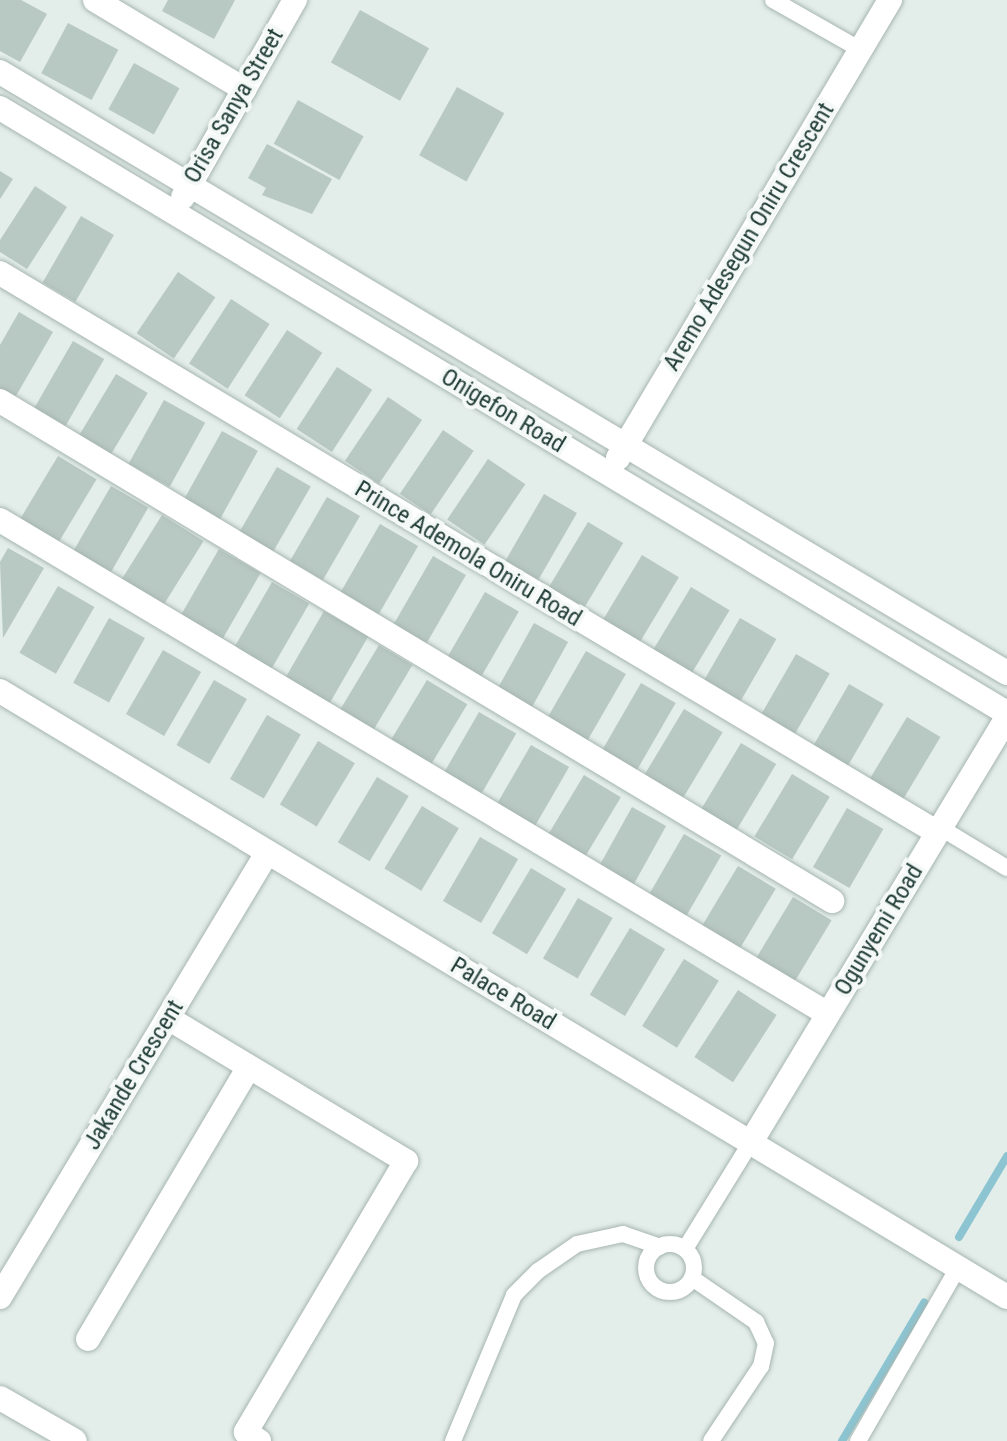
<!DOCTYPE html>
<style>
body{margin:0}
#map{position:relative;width:1007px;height:1441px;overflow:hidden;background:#e3ede9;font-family:"Roboto Condensed",sans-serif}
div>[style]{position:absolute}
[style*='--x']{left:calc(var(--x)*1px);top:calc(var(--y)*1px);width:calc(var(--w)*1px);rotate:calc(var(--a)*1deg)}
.stream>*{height:8px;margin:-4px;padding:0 4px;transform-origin:4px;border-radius:4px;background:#8cc4d1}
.building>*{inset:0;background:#b8c8c2;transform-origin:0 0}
.roads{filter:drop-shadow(0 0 2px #a6b5b0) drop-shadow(0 0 2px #a6b5b0)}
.service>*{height:16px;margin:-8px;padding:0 8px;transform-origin:8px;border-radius:8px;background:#fff}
.service>.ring{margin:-8px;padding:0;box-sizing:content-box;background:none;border:16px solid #fff;border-radius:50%}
.minor>*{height:24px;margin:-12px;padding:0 12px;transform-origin:12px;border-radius:12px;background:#fff}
span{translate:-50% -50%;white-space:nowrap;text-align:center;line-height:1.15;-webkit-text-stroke:8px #f4f9f7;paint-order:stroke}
.street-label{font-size:24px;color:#233e38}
</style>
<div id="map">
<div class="stream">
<div style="--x:959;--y:1237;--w:94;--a:-59.3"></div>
<div style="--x:842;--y:1441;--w:161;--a:-59.3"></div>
</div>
<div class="building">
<div style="clip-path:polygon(0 0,21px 0,47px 14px,20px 62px,0 51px)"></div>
<div style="clip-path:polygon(168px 0,235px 0,214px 39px,162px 11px)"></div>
<div style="left:360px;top:10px;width:79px;height:60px;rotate:29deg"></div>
<div style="left:68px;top:23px;width:57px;height:57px;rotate:28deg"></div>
<div style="left:134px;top:63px;width:52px;height:53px;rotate:29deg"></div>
<div style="left:457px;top:87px;width:54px;height:78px;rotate:29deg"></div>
<div style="left:298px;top:100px;width:75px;height:50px;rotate:29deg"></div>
<div style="clip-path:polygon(267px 144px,332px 179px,312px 214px,262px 195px,266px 188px,248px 178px)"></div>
<div style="clip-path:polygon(0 171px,13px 179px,0 199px)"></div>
<div style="clip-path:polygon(35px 186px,67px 207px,27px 269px,0 252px,0 240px)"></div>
<div style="left:81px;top:216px;width:38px;height:77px;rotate:30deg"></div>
<div style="left:178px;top:272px;width:45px;height:74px;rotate:34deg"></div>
<div style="left:231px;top:299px;width:46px;height:77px;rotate:33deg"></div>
<div style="clip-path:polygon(19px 312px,53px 332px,13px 401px,0 393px,0 345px)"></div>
<div style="left:287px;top:330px;width:42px;height:78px;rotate:33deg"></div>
<div style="left:73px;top:341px;width:36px;height:82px;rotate:30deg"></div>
<div style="left:337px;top:367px;width:42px;height:74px;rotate:33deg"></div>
<div style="left:116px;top:374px;width:37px;height:74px;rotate:31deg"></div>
<div style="left:388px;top:397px;width:41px;height:77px;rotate:34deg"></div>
<div style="left:164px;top:400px;width:47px;height:73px;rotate:29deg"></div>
<div style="left:443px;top:430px;width:37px;height:77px;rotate:34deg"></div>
<div style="left:222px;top:431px;width:41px;height:79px;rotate:29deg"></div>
<div style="left:58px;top:456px;width:45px;height:78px;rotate:31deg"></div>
<div style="left:488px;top:459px;width:45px;height:73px;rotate:34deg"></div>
<div style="left:277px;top:467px;width:39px;height:76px;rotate:30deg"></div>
<div style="left:111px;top:486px;width:43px;height:80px;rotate:30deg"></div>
<div style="left:544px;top:494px;width:38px;height:77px;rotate:30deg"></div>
<div style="left:327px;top:497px;width:38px;height:74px;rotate:30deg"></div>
<div style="left:162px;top:515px;width:49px;height:80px;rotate:32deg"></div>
<div style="left:588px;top:522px;width:41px;height:77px;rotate:31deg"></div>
<div style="left:380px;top:524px;width:44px;height:80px;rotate:30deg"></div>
<div style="clip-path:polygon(8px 548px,44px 568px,3px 638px,0 562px)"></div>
<div style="left:219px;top:549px;width:48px;height:79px;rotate:30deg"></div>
<div style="left:642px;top:555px;width:43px;height:75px;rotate:31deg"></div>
<div style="left:433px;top:556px;width:38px;height:81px;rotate:30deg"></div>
<div style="left:272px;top:582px;width:43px;height:80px;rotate:30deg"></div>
<div style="left:58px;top:586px;width:42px;height:77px;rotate:30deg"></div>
<div style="left:691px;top:587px;width:45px;height:75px;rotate:31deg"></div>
<div style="left:485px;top:592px;width:39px;height:77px;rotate:30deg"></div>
<div style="left:324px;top:611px;width:51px;height:82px;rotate:30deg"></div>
<div style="left:109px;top:618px;width:41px;height:74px;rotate:29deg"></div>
<div style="left:740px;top:618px;width:42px;height:75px;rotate:30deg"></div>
<div style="left:534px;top:623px;width:39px;height:75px;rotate:29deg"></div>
<div style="left:379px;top:645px;width:39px;height:79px;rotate:31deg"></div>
<div style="left:163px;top:650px;width:44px;height:74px;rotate:30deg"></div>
<div style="left:586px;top:651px;width:46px;height:78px;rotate:30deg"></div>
<div style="left:796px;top:654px;width:39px;height:72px;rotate:30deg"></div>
<div style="left:214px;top:680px;width:38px;height:75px;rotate:30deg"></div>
<div style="left:427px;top:680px;width:47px;height:73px;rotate:31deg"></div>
<div style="left:641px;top:683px;width:40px;height:78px;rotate:30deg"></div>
<div style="left:849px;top:684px;width:40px;height:72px;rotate:30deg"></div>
<div style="left:684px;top:709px;width:45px;height:78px;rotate:31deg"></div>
<div style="left:479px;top:712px;width:43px;height:73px;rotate:30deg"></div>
<div style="left:267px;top:715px;width:39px;height:74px;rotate:30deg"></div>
<div style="left:907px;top:717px;width:39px;height:73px;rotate:31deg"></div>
<div style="left:318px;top:741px;width:43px;height:74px;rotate:31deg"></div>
<div style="left:741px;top:743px;width:41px;height:77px;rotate:31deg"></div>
<div style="left:531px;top:745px;width:44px;height:72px;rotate:30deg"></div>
<div style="left:792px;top:774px;width:44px;height:73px;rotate:31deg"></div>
<div style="left:584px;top:775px;width:43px;height:71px;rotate:31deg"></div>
<div style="left:377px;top:777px;width:37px;height:76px;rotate:31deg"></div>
<div style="left:422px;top:806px;width:43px;height:73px;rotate:31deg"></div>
<div style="left:632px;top:807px;width:39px;height:69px;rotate:29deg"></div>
<div style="left:847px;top:808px;width:42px;height:68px;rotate:30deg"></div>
<div style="left:684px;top:834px;width:43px;height:73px;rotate:30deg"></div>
<div style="left:480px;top:837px;width:44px;height:74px;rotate:30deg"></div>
<div style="left:738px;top:866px;width:44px;height:72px;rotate:31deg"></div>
<div style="left:531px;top:868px;width:41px;height:76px;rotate:31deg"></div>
<div style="left:793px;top:897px;width:45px;height:73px;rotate:31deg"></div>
<div style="left:578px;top:898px;width:40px;height:70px;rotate:30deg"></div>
<div style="left:630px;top:928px;width:41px;height:78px;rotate:31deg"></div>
<div style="left:684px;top:959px;width:41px;height:79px;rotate:32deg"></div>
<div style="left:738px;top:990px;width:46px;height:80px;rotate:33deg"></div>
</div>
<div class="roads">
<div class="service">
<div style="--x:773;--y:0;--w:101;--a:29.6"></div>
<div style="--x:941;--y:828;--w:77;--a:31.2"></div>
<div class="ring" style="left:646px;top:1244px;width:32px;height:32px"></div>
<div style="--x:685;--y:1249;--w:126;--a:-58.3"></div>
<div style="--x:692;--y:1278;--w:78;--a:34.5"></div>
<div style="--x:756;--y:1322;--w:23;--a:65"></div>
<div style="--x:766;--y:1343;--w:24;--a:102"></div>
<div style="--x:761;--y:1366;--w:90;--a:123.7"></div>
<div style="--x:453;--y:1441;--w:158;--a:-67.3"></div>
<div style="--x:514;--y:1295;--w:34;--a:-45"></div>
<div style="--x:538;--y:1271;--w:47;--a:-34.7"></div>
<div style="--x:577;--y:1244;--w:47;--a:-12.3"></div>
<div style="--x:623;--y:1234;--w:39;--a:19"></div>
<div style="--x:858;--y:1441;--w:200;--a:-60"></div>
</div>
<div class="minor">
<div style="--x:95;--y:0;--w:174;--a:30.9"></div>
<div style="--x:0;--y:72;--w:1173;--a:30.83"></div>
<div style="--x:0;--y:108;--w:1175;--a:31"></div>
<div style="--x:183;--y:197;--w:227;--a:-60.4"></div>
<div style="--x:0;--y:273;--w:1092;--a:30.84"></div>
<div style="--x:0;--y:401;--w:971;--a:31"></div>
<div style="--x:618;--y:458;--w:533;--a:-59.29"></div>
<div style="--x:0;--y:520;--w:964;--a:30.82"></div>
<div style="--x:0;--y:691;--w:1175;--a:31.04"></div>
<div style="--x:168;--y:1018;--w:278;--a:31"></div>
<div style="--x:406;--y:1161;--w:315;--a:120.6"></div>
<div style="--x:246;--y:1432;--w:16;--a:35"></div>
<div style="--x:751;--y:1142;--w:496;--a:-58.9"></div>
<div style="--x:0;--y:1297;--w:518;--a:-58.98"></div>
<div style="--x:88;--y:1339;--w:315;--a:-59.4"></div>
<div style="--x:0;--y:1398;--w:86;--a:29.8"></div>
</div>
</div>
<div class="street-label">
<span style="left:234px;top:106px;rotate:-60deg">Orisa Sanya Street</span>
<span style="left:749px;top:237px;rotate:-59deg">Aremo Adesegun Oniru Crescent</span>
<span style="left:503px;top:411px;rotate:31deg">Onigefon Road</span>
<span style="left:468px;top:554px;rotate:31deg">Prince Ademola Oniru Road</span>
<span style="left:879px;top:930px;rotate:-59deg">Ogunyemi Road</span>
<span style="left:503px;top:994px;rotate:31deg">Palace Road</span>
<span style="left:134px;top:1075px;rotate:-59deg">Jakande Crescent</span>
</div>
</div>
